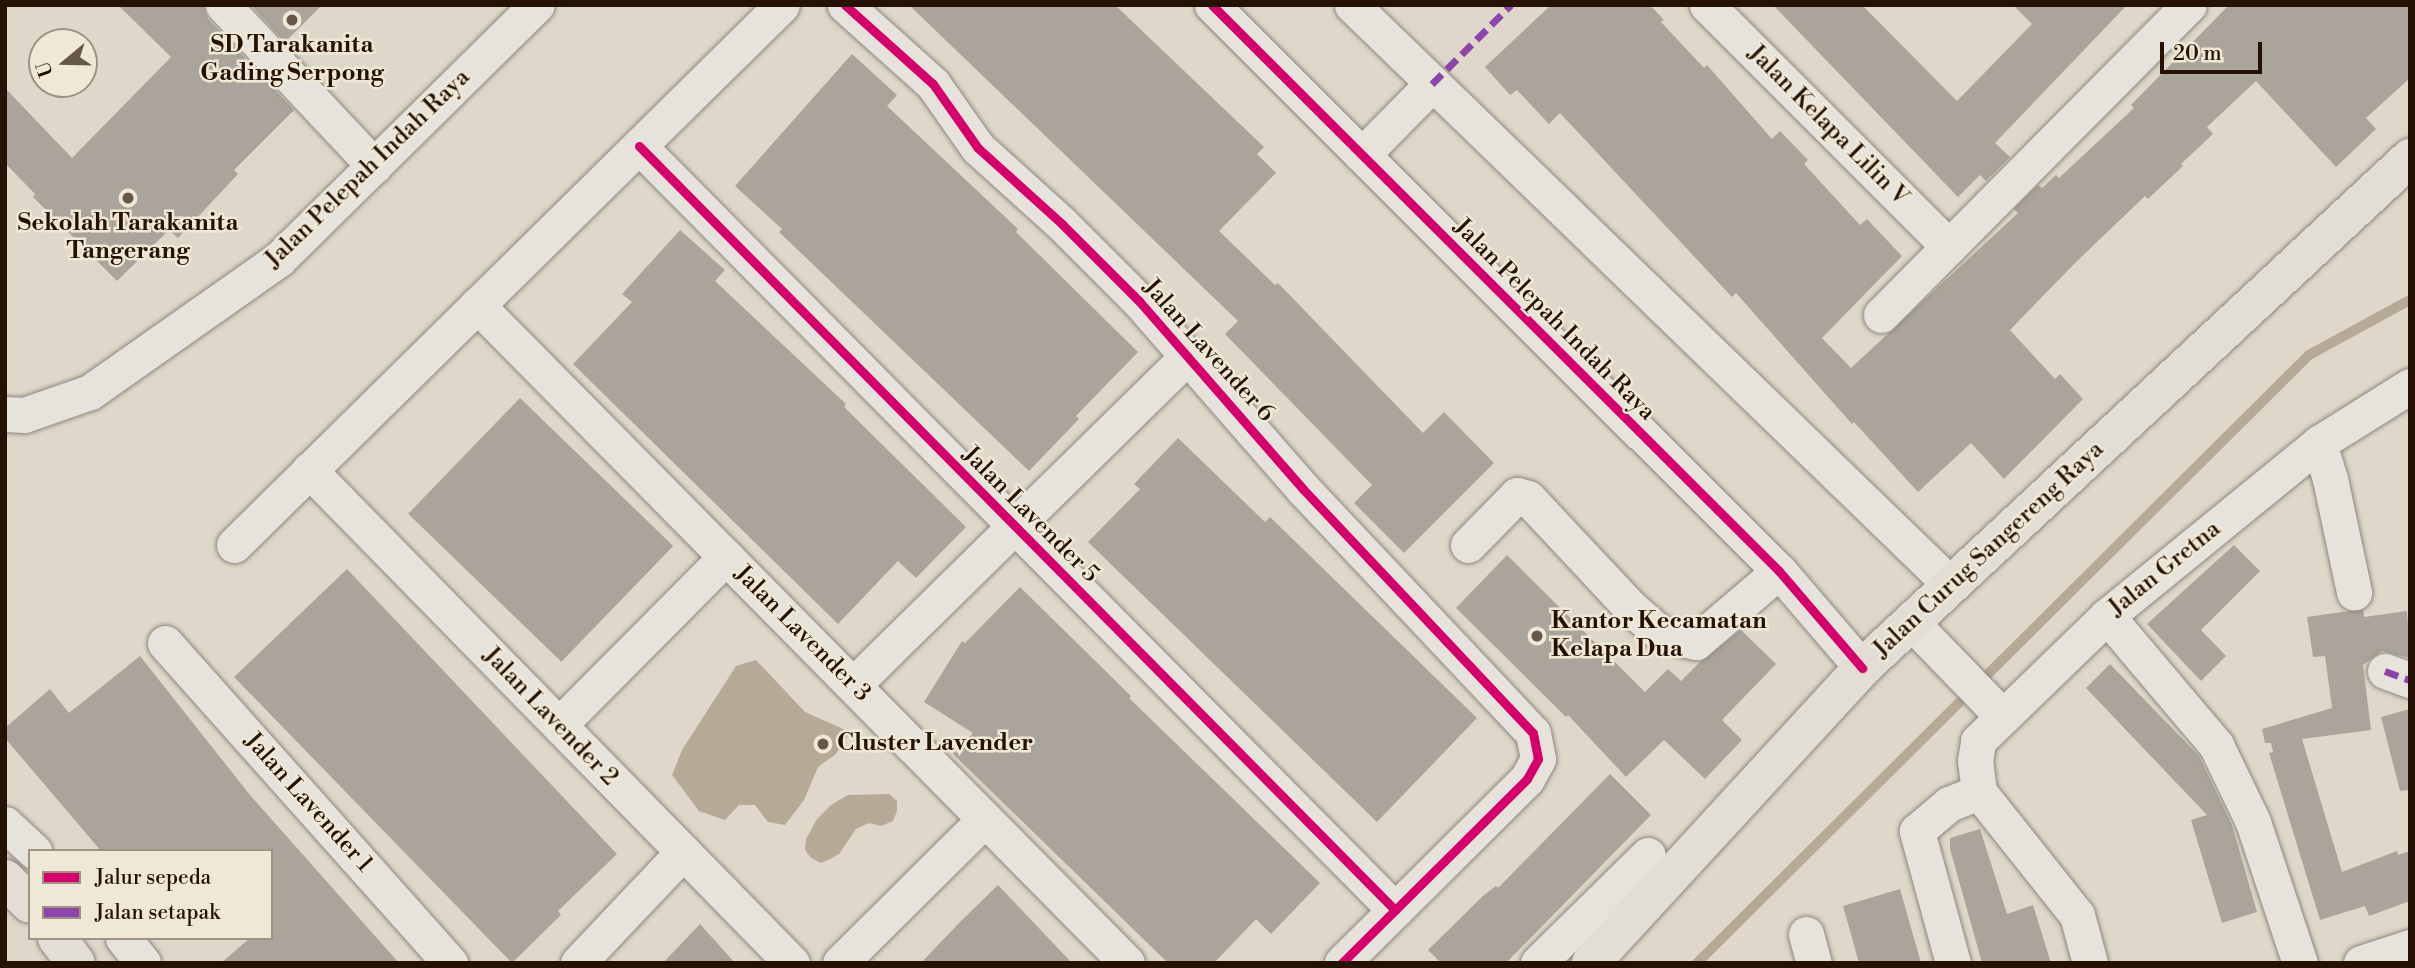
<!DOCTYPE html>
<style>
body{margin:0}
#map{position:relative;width:2415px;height:968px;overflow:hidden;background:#dfd8ca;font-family:"Libre Bodoni",serif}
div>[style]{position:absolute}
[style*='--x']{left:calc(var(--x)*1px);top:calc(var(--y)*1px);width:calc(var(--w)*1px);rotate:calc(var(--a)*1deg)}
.water>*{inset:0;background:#b6aa97}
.stream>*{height:10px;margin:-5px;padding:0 5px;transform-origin:5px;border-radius:5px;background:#b6aa97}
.building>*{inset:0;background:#aaa49a;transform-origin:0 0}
.roads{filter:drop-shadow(0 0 2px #8e877e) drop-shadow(0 0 2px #8e877e)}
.minor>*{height:35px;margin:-17.5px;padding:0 17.5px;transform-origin:17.5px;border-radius:17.5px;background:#e6e3dc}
.major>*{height:38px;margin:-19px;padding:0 19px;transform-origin:19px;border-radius:19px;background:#e2ded6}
.quiet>*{height:7px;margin-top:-3.5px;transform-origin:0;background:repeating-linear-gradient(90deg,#8e44ad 0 14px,transparent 0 21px)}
.cycleway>*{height:9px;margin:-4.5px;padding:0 4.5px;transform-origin:4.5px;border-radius:4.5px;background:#d6006c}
.dots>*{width:19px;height:19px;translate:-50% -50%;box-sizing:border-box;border:4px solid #efe8d7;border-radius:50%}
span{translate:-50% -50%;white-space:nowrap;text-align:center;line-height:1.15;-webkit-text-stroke:5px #efe8d7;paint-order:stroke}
.poi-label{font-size:24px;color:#261204;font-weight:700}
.left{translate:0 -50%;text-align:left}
.street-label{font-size:24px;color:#261204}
.frame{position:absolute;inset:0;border:7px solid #261204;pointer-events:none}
.legend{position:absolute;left:28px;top:849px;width:245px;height:91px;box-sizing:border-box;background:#efe8d7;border:2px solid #9f9283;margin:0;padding:9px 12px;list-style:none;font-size:21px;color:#261204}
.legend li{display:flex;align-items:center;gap:14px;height:35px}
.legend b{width:35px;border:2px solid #9f9283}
.north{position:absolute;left:28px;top:28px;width:70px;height:70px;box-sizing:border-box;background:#efe8d7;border:2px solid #9f9283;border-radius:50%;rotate:251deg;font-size:19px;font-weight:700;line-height:28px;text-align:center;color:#261204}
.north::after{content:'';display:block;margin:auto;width:24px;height:32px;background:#675749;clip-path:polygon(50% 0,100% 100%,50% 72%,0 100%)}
.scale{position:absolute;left:2160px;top:42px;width:102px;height:32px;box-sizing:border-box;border:4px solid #261204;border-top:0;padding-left:9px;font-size:21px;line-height:24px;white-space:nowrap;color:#261204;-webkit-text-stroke:5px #efe8d7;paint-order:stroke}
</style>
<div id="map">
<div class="water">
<div style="clip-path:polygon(756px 660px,805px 712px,850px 732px,836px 754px,818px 767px,804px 800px,785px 825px,768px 822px,755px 805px,739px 805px,725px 820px,699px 811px,672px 775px,682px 750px,736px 666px)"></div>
<div style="clip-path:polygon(889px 794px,897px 801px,897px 811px,893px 821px,881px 826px,869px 823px,856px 829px,839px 854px,830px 859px,821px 863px,811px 858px,805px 850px,806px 839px,817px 819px,831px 805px,848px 795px)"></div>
</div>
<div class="stream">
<div style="--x:1697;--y:963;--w:863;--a:-44.81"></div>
<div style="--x:2309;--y:355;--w:115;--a:-28.6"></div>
</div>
<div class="building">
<div style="clip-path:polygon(118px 5px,203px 5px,208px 19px,294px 110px,234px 170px,238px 174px,178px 238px,169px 230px,117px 281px,33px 197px,35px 194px,5px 163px,5px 88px,72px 158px,171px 57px)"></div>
<div style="clip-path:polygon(251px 5px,322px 5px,285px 42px)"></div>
<div style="clip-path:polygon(909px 5px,1115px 5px,1264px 147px,1257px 154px,1276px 173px,1219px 231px,1275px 285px,1278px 283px,1423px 433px,1444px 412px,1494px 463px,1404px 553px,1354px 503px,1372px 485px,1225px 334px,1238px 321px)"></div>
<div style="clip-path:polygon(1551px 5px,1650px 5px,1664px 20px,1661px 22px,1704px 68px,1707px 65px,1772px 139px,1780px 131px,1808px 160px,1804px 164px,1860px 225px,1867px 219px,1902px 256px,1822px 338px,1851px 368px,2018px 213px,2014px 209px,2038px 185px,2042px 188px,2056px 175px,2059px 178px,2134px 108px,2131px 105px,2229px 5px,2410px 5px,2410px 78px,2366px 118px,2376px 129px,2336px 167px,2256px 81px,2207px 127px,2213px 134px,2181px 164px,2183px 166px,2148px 199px,2145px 196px,2076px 262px,2010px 330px,2055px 379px,2060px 374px,2083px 399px,2004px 479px,1971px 443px,1918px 492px,1854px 422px,1852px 424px,1736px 293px,1732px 297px,1560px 113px,1549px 124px,1517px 90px,1510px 95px,1485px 67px)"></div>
<div style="clip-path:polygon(1773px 5px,1862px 5px,1957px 101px,2032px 24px,2013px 5px,2127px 5px,1995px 143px,2010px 157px,1986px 181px,1980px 175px,1958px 197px)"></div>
<div style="clip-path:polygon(852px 54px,897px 95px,887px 106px,1018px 229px,1016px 232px,1138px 352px,1076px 416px,1079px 419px,1029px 471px,779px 232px,782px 229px,735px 186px)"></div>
<div style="clip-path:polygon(680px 230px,725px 270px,715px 281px,846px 404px,844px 407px,966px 527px,916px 578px,898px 561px,838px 624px,573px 364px,632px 302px,622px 294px)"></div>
<div style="left:520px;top:398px;width:213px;height:161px;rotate:44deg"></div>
<div style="clip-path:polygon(1178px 438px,1265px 522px,1270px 517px,1477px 718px,1377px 822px,1088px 542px,1140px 489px,1134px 484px)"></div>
<div style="clip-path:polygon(2234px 545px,2260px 571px,2201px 630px,2226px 656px,2201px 681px,2147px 624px)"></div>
<div style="clip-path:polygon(1507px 555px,1645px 692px,1668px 669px,1681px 681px,1700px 662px,1741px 630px,1776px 664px,1722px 720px,1742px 740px,1705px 779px,1664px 740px,1626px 777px,1568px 715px,1566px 717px,1456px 608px)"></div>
<div style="clip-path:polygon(347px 569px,617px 854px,558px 911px,561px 915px,512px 963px,234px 677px)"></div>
<div style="clip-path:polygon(1020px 587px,1131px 696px,1129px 698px,1320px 883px,1271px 934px,1256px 919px,1214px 963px,1168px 963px,953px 754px,973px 733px,924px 702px,962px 641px,965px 643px)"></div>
<div style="clip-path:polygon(2363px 609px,2364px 617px,2407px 611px,2410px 658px,2382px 651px,2363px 665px,2371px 730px,2302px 739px,2342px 872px,2397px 851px,2398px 855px,2410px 851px,2410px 901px,2369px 916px,2365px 906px,2320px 920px,2269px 753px,2273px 752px,2271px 743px,2265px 743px,2262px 729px,2332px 708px,2325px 656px,2313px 657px,2307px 617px)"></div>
<div style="clip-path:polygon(140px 656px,250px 795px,399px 963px,221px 963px,250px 938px,271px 938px,271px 851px,101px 851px,5px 738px,5px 728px,50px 689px,69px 713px)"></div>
<div style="clip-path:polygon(2110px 664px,2199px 756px,2232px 825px,2257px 912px,2222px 923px,2191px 820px,2207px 815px,2086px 688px)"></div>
<div style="clip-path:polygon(2410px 709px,2410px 790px,2400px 791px,2381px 717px)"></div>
<div style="clip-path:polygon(1610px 774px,1651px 815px,1506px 963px,1441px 963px,1428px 950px,1484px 895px,1496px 886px,1498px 888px)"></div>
<div style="clip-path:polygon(1980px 829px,2007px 914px,2033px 905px,2051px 963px,1982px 963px,1950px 849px,1950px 838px)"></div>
<div style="clip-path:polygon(998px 885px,1072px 963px,921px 963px,959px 923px)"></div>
<div style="clip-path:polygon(1900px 889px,1921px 963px,1859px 963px,1843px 906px)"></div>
<div style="clip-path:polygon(700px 924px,735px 963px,663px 963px)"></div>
</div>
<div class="roads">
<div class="minor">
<div style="--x:223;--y:5;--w:221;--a:46.8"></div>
<div style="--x:845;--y:5;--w:118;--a:41.9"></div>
<div style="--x:933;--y:84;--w:78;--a:54.9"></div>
<div style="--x:978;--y:148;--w:113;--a:42.1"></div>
<div style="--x:1062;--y:224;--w:109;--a:45"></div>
<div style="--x:1139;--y:301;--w:249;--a:48.9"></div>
<div style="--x:1303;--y:489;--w:335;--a:46.7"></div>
<div style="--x:1533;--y:733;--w:26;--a:79"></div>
<div style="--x:1538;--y:759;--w:23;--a:119"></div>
<div style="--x:1527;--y:779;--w:261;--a:135.2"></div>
<div style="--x:1212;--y:5;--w:801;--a:44.95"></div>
<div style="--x:1779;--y:571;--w:128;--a:49.4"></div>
<div style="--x:1352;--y:5;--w:834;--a:44.08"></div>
<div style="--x:1707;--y:5;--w:342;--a:45"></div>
<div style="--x:639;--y:146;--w:1075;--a:45.3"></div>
<div style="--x:1362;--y:155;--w:100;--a:-45.4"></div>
<div style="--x:477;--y:305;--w:925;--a:45.35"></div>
<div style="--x:1881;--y:315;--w:437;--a:-45.2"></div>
<div style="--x:5;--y:414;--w:19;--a:3"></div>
<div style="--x:24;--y:415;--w:70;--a:-19.2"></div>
<div style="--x:90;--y:392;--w:231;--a:-35.1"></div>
<div style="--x:279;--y:259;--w:362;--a:-44.6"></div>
<div style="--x:2319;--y:443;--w:38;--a:73"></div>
<div style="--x:2330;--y:479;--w:116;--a:78"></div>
<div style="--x:309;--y:470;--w:690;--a:45.59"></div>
<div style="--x:234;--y:545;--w:769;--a:-44.58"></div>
<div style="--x:1468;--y:545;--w:70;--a:-45.6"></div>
<div style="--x:1517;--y:495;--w:11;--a:15"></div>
<div style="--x:1528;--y:498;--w:149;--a:46.9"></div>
<div style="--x:1630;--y:607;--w:41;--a:41.1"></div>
<div style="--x:1661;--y:634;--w:36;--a:13"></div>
<div style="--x:1696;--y:642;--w:109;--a:-40.5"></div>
<div style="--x:2107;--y:616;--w:169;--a:49.8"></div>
<div style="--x:2216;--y:745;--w:85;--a:64.3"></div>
<div style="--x:2253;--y:822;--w:149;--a:71.6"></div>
<div style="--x:1911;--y:622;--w:131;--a:45.9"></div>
<div style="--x:165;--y:643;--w:429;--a:48.3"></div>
<div style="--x:2385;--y:671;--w:27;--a:20"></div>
<div style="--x:853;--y:685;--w:467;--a:-44.5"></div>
<div style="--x:559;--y:725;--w:237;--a:-45.2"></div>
<div style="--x:1979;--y:792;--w:31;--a:-97"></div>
<div style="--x:1975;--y:761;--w:20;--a:-81"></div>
<div style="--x:1978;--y:741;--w:180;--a:-44.1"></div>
<div style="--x:2107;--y:616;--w:274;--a:-39.2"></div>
<div style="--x:2319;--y:443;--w:107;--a:-32.1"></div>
<div style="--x:5;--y:824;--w:40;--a:43"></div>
<div style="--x:1806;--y:934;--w:30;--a:75"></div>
<div style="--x:123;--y:938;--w:32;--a:51"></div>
<div style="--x:578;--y:963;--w:153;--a:-46.6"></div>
<div style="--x:840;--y:963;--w:204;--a:-44.8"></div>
<div style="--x:1538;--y:963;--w:154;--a:-44.5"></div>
<div style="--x:1953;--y:963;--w:137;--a:-105.3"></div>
<div style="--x:1917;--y:831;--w:42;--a:-40.2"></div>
<div style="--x:1949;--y:804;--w:32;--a:-22"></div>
<div style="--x:1979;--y:792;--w:157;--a:51.5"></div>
<div style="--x:2077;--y:915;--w:50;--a:74.8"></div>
<div style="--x:2361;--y:963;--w:52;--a:-18.1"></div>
</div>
<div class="major">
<div style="--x:5;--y:879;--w:35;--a:45"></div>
<div style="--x:57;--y:938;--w:31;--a:53"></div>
<div style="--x:1591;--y:963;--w:401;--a:-47.4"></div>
<div style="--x:1862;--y:668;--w:749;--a:-42.94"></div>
</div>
</div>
<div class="quiet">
<div style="--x:1432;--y:84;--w:112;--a:-45"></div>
<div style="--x:2385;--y:671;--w:27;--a:20"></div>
</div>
<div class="cycleway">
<div style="--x:845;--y:5;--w:118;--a:41.9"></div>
<div style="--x:933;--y:84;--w:78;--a:54.9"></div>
<div style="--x:978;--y:148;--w:113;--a:42.1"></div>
<div style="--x:1062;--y:224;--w:109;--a:45"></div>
<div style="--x:1139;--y:301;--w:249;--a:48.9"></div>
<div style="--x:1303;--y:489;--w:335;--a:46.7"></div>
<div style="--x:1533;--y:733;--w:26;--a:79"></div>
<div style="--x:1538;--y:759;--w:23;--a:119"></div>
<div style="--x:1527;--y:779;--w:261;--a:135.2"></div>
<div style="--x:1212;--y:5;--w:801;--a:44.95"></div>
<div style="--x:1779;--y:571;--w:128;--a:49.4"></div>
<div style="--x:639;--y:146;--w:1075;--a:45.3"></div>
</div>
<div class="dots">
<div style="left:292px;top:20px;background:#675749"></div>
<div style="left:128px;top:198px;background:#675749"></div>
<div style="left:1537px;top:636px;background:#675749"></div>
<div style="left:823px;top:744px;background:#675749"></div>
</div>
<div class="poi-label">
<span style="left:292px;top:60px">SD Tarakanita<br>Gading Serpong</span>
<span style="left:128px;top:238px">Sekolah Tarakanita<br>Tangerang</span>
<span class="left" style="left:1551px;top:636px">Kantor Kecamatan<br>Kelapa Dua</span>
<span class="left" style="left:837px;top:744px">Cluster Lavender</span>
</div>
<div class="street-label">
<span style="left:1828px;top:126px;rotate:45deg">Jalan Kelapa Lilin V</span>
<span style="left:368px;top:169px;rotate:-44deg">Jalan Pelepah Indah Raya</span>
<span style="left:1554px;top:320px;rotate:45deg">Jalan Pelepah Indah Raya</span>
<span style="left:1208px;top:351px;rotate:48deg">Jalan Lavender 6</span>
<span style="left:1030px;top:515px;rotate:45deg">Jalan Lavender 5</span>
<span style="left:1989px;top:550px;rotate:-43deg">Jalan Curug Sangereng Raya</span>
<span style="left:2165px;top:569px;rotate:-39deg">Jalan Gretna</span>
<span style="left:802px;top:634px;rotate:45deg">Jalan Lavender 3</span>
<span style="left:550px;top:717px;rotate:46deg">Jalan Lavender 2</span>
<span style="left:308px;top:803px;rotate:48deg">Jalan Lavender 1</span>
</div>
<div class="frame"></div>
<ul class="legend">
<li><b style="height:9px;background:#d6006c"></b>Jalur sepeda</li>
<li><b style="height:9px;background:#8e44ad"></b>Jalan setapak</li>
</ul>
<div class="north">U</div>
<div class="scale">20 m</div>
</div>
